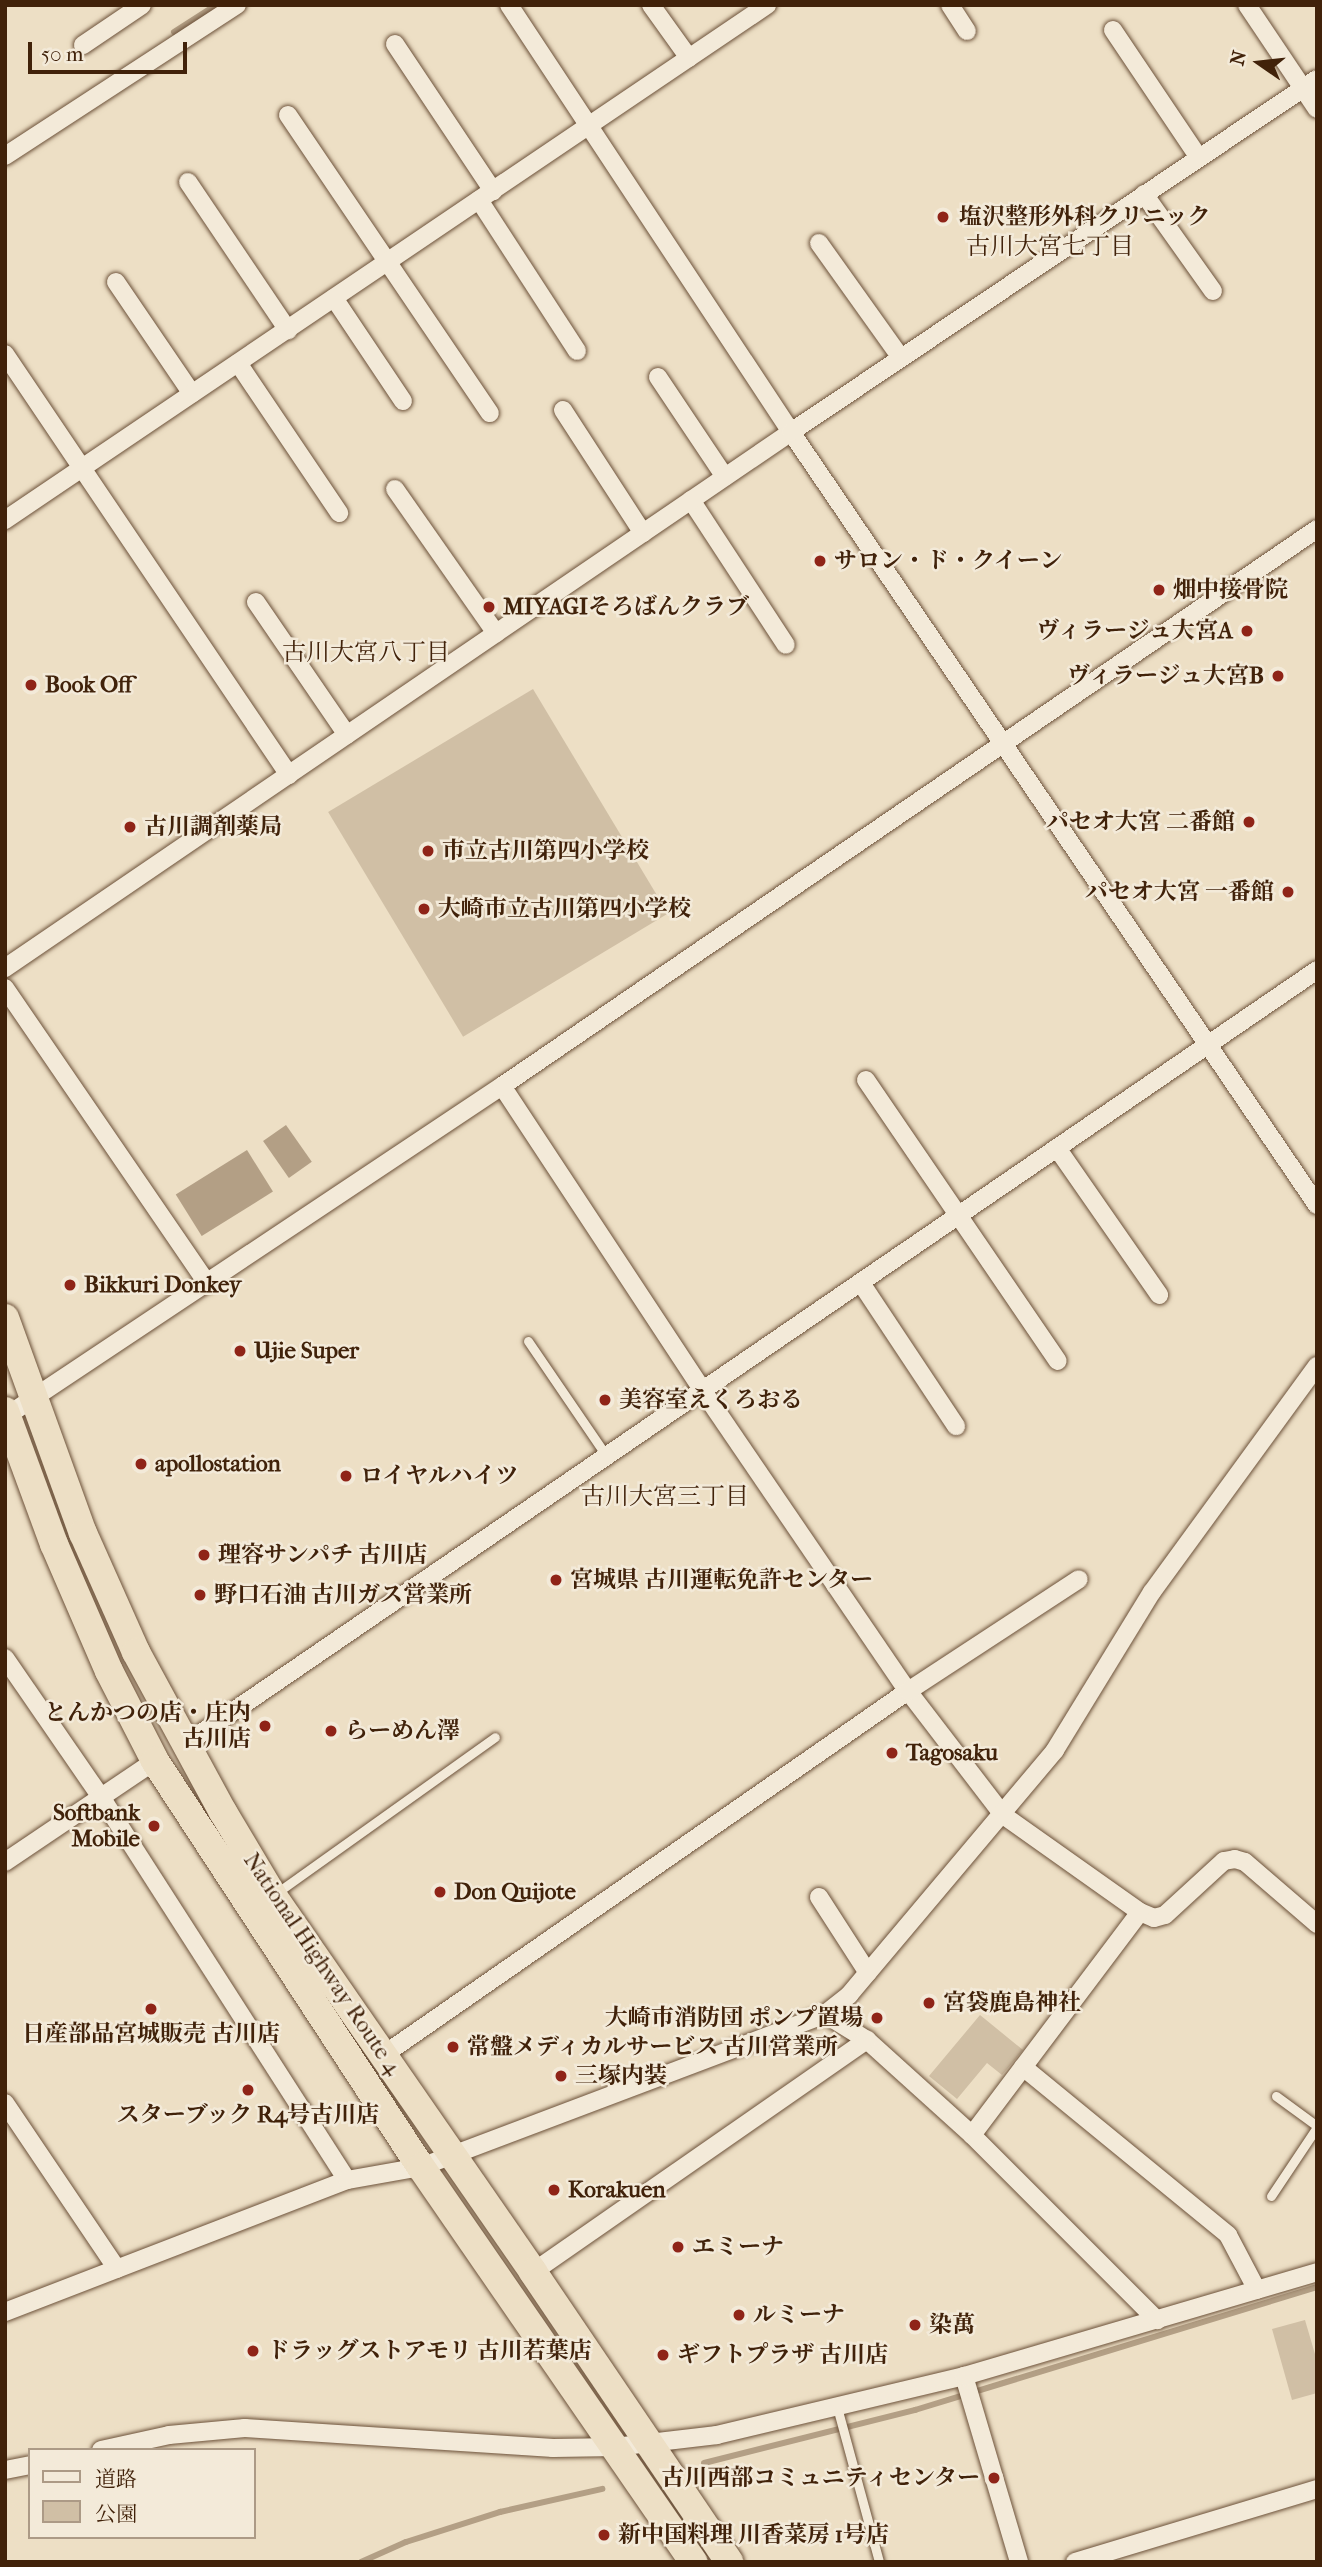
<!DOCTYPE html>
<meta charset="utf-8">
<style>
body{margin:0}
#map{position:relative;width:1322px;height:2567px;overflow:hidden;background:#eddfc5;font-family:"IM FELL French Canon","Noto Serif JP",serif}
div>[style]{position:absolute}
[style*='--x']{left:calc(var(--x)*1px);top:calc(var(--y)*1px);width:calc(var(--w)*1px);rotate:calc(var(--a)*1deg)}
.green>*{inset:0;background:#d0bfa5;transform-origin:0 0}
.water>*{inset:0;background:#b39f85;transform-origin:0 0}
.stream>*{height:6px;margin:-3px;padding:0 3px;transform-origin:3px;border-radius:3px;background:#b39f85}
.roads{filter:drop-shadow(0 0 2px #6c5139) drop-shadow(0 0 2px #6c5139)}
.service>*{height:9px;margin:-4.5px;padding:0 4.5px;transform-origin:4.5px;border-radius:4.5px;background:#f3ead9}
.minor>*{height:18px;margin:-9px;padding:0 9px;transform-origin:9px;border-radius:9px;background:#f3ead9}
.trunk>*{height:28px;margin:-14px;padding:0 14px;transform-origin:14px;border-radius:14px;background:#eddfc5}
.dots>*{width:19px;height:19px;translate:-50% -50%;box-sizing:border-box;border:4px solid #f3ead9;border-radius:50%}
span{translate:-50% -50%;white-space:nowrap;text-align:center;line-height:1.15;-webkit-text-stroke:5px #f3ead9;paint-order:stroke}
.poi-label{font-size:23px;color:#41220a;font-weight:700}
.left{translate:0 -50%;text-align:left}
.right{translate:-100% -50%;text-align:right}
.street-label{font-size:23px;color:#41220a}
.neighbourhood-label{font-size:24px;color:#41220a}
.frame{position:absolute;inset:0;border:7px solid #41220a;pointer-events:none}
.legend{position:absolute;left:28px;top:2448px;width:228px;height:91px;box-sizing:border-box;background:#f3ead9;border:2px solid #ac9a86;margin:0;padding:9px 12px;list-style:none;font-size:21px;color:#41220a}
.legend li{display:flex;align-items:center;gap:14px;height:35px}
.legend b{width:35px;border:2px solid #ac9a86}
.north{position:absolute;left:1224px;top:28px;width:70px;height:70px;-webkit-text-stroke:5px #f3ead9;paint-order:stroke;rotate:284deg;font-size:19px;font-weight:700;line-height:28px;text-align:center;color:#41220a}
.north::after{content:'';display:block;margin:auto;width:24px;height:32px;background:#41220a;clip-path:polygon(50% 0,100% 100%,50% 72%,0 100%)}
.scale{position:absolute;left:28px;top:42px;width:159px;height:32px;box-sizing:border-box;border:4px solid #41220a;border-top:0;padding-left:9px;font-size:21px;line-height:24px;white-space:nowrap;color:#41220a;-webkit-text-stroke:5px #f3ead9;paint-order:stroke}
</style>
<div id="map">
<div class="green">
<div style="left:533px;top:689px;width:262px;height:239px;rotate:59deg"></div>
<div style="clip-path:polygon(980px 2015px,1023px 2050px,1002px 2075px,987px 2063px,957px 2099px,929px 2076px)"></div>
<div style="clip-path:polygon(1305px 2320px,1317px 2361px,1317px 2393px,1292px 2400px,1272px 2329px)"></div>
</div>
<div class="water">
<div style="left:286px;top:1125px;width:45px;height:28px;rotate:55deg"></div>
<div style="left:247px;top:1150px;width:49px;height:84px;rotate:58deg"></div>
</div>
<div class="stream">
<div style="--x:174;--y:32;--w:50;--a:-32.7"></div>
<div style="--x:704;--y:2463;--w:218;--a:-14.1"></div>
<div style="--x:915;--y:2410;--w:420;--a:-17"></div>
<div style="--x:361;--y:2562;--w:49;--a:-24"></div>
<div style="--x:406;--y:2542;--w:99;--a:-17.7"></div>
<div style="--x:500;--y:2512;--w:105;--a:-12.7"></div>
</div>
<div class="roads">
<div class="service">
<div style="--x:528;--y:1341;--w:140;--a:55.7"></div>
<div style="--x:275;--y:1894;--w:270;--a:-35.5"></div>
<div style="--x:1276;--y:2096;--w:51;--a:36.2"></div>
<div style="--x:1271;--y:2196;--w:83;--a:-56.3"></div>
<div style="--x:837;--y:2407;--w:161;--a:74.8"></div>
</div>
<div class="minor">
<div style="--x:509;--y:5;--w:512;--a:56.56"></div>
<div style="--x:791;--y:432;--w:935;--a:55.77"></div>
<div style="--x:651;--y:5;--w:65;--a:54.4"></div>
<div style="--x:950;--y:5;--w:31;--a:57"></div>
<div style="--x:1247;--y:5;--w:125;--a:56.1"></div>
<div style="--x:1113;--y:30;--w:154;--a:56.1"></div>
<div style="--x:395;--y:44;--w:177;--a:56.3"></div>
<div style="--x:83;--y:45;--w:71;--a:-34.1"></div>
<div style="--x:288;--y:115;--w:360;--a:55.9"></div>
<div style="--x:5;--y:156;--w:277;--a:-33.1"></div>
<div style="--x:188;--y:182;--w:179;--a:56"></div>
<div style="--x:1144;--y:194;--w:119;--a:54.6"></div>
<div style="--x:479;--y:200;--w:180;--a:57"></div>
<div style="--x:819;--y:243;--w:141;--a:54.5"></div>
<div style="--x:116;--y:282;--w:135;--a:55.8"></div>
<div style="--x:334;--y:298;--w:124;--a:56.2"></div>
<div style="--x:5;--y:354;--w:508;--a:56"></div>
<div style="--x:238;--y:363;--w:181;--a:56"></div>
<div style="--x:658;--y:377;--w:120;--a:56.2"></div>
<div style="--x:563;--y:410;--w:147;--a:57"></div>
<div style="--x:395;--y:489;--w:176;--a:55"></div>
<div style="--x:691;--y:500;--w:173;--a:56.8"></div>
<div style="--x:5;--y:520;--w:920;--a:-34.05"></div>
<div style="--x:256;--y:602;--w:161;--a:55.6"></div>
<div style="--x:5;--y:968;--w:951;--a:-34.29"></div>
<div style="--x:791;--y:432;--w:633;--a:-33.87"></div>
<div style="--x:5;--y:988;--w:358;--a:55.6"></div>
<div style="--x:866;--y:1080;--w:340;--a:55.7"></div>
<div style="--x:502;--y:1086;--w:365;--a:56.6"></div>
<div style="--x:703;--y:1391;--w:363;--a:55.7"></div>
<div style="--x:908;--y:1691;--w:156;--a:52.5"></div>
<div style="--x:1003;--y:1815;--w:168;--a:35.3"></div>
<div style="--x:1140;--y:1912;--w:15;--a:23"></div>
<div style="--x:1154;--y:1918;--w:11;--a:-15"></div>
<div style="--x:1165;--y:1915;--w:80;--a:-42.5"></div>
<div style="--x:1224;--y:1861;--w:11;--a:-10"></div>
<div style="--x:1235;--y:1859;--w:10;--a:17"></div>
<div style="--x:1245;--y:1862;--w:95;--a:40.7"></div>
<div style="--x:1057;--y:1148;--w:179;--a:55.2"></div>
<div style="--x:861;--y:1283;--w:172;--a:56.4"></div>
<div style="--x:5;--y:1417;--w:597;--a:-33.66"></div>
<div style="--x:502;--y:1086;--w:987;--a:-34.35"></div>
<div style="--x:5;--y:1658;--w:169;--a:55.4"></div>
<div style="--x:101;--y:1797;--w:455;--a:57.3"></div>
<div style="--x:184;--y:1745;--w:1373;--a:-34.37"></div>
<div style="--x:5;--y:1862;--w:181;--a:-34"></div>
<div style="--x:819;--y:1897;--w:90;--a:57.2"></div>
<div style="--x:825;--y:2014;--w:49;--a:31.8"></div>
<div style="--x:867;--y:2040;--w:142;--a:42.1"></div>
<div style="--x:972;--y:2135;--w:262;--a:45"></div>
<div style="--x:382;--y:2056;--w:640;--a:-34.76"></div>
<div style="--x:908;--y:1691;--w:204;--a:-33.2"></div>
<div style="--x:1023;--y:2067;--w:265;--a:39.3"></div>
<div style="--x:1228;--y:2235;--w:62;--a:62.2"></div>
<div style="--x:5;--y:2103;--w:200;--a:56"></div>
<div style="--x:972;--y:2135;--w:279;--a:-53"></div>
<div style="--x:533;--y:2272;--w:407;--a:-34.8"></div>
<div style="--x:5;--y:2312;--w:367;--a:-21.1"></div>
<div style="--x:347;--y:2180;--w:75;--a:-10"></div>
<div style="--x:421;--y:2167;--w:432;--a:-20.7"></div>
<div style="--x:825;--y:2014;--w:31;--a:-38"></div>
<div style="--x:849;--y:1995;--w:320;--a:-49.9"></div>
<div style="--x:1055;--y:1750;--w:185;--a:-58.5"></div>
<div style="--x:1152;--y:1592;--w:280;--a:-53.9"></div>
<div style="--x:964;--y:2376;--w:194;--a:73.5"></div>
<div style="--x:101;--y:2450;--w:70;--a:-12.4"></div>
<div style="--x:169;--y:2435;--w:76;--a:-5.3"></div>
<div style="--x:245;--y:2428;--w:309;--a:3.7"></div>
<div style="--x:553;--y:2448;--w:62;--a:-0.9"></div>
<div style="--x:615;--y:2447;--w:103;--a:-6.7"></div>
<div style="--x:717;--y:2435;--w:254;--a:-13.4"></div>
<div style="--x:964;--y:2376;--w:368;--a:-16.4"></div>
<div style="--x:5;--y:2470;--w:25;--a:-11"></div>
<div style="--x:1075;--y:2562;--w:253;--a:-16.8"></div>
</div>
<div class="trunk">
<div style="--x:5;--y:1318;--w:229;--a:70.1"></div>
<div style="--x:83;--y:1533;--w:130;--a:66"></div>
<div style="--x:136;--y:1652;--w:182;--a:61.5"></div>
<div style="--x:223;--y:1812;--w:98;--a:59.2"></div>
<div style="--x:273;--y:1896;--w:457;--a:55.3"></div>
<div style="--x:533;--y:2272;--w:350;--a:55.9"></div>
<div style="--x:5;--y:1411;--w:142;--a:69.8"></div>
<div style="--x:54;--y:1544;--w:138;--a:66.6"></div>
<div style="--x:109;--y:1671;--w:101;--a:62.9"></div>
<div style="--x:155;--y:1761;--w:485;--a:56.8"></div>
<div style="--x:421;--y:2167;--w:480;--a:55.4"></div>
</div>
</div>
<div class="dots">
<div style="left:943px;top:217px;background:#8f2418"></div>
<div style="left:820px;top:561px;background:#8f2418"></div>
<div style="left:1159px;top:590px;background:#8f2418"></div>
<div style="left:489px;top:607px;background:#8f2418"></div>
<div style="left:1247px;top:631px;background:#8f2418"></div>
<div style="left:1278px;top:676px;background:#8f2418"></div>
<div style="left:31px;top:685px;background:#8f2418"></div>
<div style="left:1249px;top:822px;background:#8f2418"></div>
<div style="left:130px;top:827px;background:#8f2418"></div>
<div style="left:428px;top:851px;background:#8f2418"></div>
<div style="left:1288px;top:892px;background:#8f2418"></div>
<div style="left:424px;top:909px;background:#8f2418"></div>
<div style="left:70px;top:1285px;background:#8f2418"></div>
<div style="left:240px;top:1351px;background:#8f2418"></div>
<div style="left:605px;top:1400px;background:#8f2418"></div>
<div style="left:141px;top:1464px;background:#8f2418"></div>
<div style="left:346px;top:1476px;background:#8f2418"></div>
<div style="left:204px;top:1555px;background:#8f2418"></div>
<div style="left:556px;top:1580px;background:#8f2418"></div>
<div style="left:200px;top:1595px;background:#8f2418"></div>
<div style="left:265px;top:1726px;background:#8f2418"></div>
<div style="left:331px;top:1731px;background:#8f2418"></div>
<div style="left:892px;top:1753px;background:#8f2418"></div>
<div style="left:154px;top:1826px;background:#8f2418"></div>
<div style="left:440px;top:1892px;background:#8f2418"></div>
<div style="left:929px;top:2003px;background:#8f2418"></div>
<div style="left:151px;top:2009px;background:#8f2418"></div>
<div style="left:877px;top:2018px;background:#8f2418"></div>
<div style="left:453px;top:2047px;background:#8f2418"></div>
<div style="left:561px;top:2076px;background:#8f2418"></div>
<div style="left:248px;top:2090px;background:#8f2418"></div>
<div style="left:554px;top:2190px;background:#8f2418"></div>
<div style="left:678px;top:2247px;background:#8f2418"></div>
<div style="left:739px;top:2315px;background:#8f2418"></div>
<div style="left:915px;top:2325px;background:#8f2418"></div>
<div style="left:253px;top:2351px;background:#8f2418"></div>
<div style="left:663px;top:2355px;background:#8f2418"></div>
<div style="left:994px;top:2478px;background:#8f2418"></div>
<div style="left:604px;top:2535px;background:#8f2418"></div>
</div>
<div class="poi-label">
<span class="left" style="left:959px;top:217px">塩沢整形外科クリニック</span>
<span class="left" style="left:834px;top:561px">サロン・ド・クイーン</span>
<span class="left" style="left:1173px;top:590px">畑中接骨院</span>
<span class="left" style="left:503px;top:607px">MIYAGIそろばんクラブ</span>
<span class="right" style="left:1233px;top:631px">ヴィラージュ大宮A</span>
<span class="right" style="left:1264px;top:676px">ヴィラージュ大宮B</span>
<span class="left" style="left:45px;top:685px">Book Off</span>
<span class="right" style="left:1235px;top:822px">パセオ大宮 二番館</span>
<span class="left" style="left:144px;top:827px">古川調剤薬局</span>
<span class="left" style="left:442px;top:851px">市立古川第四小学校</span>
<span class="right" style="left:1274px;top:892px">パセオ大宮 一番館</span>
<span class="left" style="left:438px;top:909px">大崎市立古川第四小学校</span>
<span class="left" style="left:84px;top:1285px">Bikkuri Donkey</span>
<span class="left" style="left:254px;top:1351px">Ujie Super</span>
<span class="left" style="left:619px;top:1400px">美容室えくろおる</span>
<span class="left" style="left:155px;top:1464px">apollostation</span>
<span class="left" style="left:360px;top:1476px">ロイヤルハイツ</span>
<span class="left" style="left:218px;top:1555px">理容サンパチ 古川店</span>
<span class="left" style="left:570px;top:1580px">宮城県 古川運転免許センター</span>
<span class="left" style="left:214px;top:1595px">野口石油 古川ガス営業所</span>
<span class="right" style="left:251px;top:1726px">とんかつの店・庄内<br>古川店</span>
<span class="left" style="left:345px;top:1731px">らーめん澤</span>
<span class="left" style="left:906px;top:1753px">Tagosaku</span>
<span class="right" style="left:140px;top:1826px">Softbank<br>Mobile</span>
<span class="left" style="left:454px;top:1892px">Don Quijote</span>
<span class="left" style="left:943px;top:2003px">宮袋鹿島神社</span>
<span class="right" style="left:863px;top:2018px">大崎市消防団 ポンプ置場</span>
<span style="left:151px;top:2034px">日産部品宮城販売 古川店</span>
<span class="left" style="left:467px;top:2047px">常盤メディカルサービス 古川営業所</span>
<span class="left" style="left:575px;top:2076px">三塚内装</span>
<span style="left:248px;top:2115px">スターブック R4号古川店</span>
<span class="left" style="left:568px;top:2190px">Korakuen</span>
<span class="left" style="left:692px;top:2247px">エミーナ</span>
<span class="left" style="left:753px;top:2315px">ルミーナ</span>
<span class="left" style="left:929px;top:2325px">染萬</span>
<span class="left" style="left:267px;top:2351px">ドラッグストアモリ 古川若葉店</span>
<span class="left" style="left:677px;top:2355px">ギフトプラザ 古川店</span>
<span class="right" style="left:980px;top:2478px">古川西部コミュニティセンター</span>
<span class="left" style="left:618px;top:2535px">新中国料理 川香菜房 1号店</span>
</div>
<div class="street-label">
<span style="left:322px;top:1964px;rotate:56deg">National Highway Route 4</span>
</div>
<div class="neighbourhood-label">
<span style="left:1050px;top:247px">古川大宮七丁目</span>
<span style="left:366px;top:653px">古川大宮八丁目</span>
<span style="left:665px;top:1497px">古川大宮三丁目</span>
</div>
<div class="frame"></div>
<ul class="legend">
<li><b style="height:9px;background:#f3ead9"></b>道路</li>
<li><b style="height:19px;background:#d0bfa5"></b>公園</li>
</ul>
<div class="north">N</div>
<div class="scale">50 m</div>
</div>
